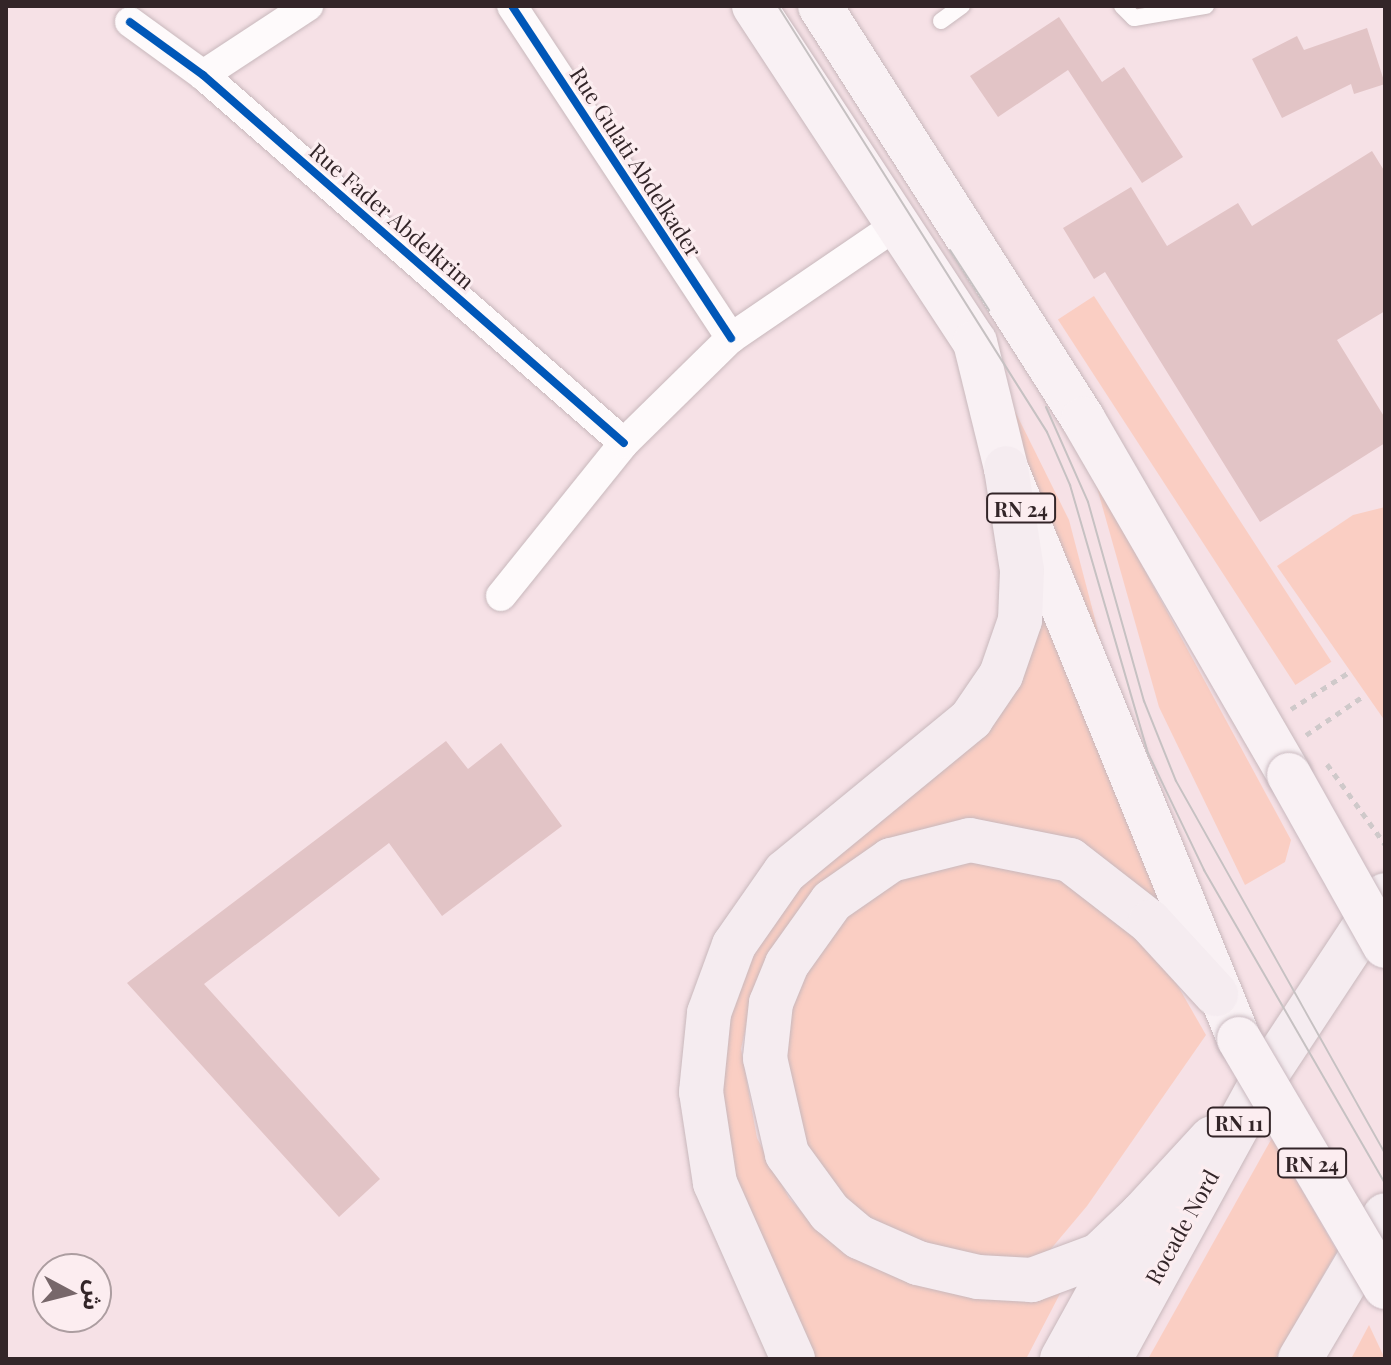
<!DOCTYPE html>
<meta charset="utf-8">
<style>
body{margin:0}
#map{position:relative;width:1391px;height:1365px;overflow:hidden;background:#f6e1e6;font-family:"Playfair Display","Noto Sans Arabic",serif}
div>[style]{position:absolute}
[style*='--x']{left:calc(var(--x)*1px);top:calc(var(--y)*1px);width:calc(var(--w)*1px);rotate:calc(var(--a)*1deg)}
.green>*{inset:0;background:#facec3;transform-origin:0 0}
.building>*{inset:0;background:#e2c4c6}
.path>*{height:5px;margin-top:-2.5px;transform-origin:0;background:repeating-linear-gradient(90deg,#cfc9ca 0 6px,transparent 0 12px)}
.roads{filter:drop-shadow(0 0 2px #c8b8bc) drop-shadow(0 0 2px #c8b8bc)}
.service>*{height:16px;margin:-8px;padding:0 8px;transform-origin:8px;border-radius:8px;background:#fefafb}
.minor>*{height:30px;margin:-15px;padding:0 15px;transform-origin:15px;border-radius:15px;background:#fefafb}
.primary>*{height:44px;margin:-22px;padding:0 22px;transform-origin:22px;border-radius:22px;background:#f9f1f4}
.motorway>*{height:44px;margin:-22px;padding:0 22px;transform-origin:22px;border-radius:22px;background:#f5ecf0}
.tram>*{height:2px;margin:-1px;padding:0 1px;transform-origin:1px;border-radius:1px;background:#c6c1c2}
.bridges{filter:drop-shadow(0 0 2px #c9b9bf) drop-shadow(0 0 2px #c9b9bf)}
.primary-bridge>*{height:44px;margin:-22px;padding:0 22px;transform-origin:22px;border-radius:22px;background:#f9f1f4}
.cycleway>*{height:8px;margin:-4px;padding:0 4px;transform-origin:4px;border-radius:4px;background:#0057b8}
span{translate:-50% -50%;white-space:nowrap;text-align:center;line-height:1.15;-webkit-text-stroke:6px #fcedf0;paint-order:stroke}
.shield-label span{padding:2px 6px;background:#fcedf0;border:2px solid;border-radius:6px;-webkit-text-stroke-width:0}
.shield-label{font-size:20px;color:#332528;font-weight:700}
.street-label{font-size:22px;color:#332528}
.frame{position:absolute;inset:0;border:8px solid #332528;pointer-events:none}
.north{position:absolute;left:32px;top:1253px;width:80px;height:80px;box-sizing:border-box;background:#fcedf0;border:2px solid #ac9da0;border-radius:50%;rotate:97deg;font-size:22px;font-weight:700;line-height:32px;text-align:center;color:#332528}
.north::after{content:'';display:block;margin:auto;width:28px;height:36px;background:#77676a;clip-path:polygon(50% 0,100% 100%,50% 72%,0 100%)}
</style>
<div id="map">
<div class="green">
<div style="left:1094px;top:296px;width:436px;height:43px;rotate:57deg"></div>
<div style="clip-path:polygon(988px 357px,1069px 520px,1107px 665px,1062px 582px)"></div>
<div style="clip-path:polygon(1094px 477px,1291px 840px,1285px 862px,1245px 885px,1159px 707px)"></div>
<div style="clip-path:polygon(1385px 507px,1385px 721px,1277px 566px,1353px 515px)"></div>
<div style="clip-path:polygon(1038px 578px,1168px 921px,972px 828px,756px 982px,741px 1049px,757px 1138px,789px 1198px,811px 1222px,1064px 1286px,1026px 1359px,815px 1359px,787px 1314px,723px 1154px,719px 1035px,773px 910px,947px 761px)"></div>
<div style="clip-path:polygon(961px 855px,1077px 883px,1163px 960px,1206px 1035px,1087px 1206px,1050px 1250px,1024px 1260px,973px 1259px,889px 1234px,852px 1207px,796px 1139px,780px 1017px,851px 900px)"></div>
<div style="clip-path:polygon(1272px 1138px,1337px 1251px,1275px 1359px,1148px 1359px)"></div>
<div style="clip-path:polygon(1369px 1325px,1385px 1359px,1351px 1359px)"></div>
</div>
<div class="building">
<div style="clip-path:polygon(1059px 17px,1102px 82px,1124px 67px,1183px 157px,1142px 183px,1068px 70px,998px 117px,970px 76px)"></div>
<div style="clip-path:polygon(1367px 28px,1385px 84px,1354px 94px,1351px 84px,1282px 118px,1252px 59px,1297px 36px,1304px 50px)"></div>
<div style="clip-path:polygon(1372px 151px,1385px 172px,1385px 311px,1337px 340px,1385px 418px,1385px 443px,1260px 522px,1105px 272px,1094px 279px,1063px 228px,1131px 187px,1167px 246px,1238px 203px,1252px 226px)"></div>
<div style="clip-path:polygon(446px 741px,468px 769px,501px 743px,562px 826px,442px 916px,389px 843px,204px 984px,380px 1179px,339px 1217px,127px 983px)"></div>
</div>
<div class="path">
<div style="--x:1291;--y:709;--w:67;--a:-32.3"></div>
<div style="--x:1306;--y:735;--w:71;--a:-34.1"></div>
<div style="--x:1327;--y:764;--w:99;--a:54.1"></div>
</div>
<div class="roads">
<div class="service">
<div style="--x:1122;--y:6;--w:17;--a:45"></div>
<div style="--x:1134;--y:18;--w:73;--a:-9.5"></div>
<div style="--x:941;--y:21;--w:26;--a:-36"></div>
</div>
<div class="minor">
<div style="--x:512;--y:6;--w:398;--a:56.6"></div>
<div style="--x:130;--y:22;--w:90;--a:36"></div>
<div style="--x:203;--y:75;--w:559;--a:41.16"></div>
<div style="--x:203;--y:75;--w:126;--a:-33.3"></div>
<div style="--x:501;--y:596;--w:196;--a:-51.2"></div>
<div style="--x:624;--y:443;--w:150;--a:-44.5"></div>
<div style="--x:731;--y:338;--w:202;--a:-34.3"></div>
</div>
<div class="primary">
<div style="--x:754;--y:6;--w:402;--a:56.7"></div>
<div style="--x:975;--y:342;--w:130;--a:76.2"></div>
<div style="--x:1006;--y:468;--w:617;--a:67.8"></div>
<div style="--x:820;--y:6;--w:490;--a:57.5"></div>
<div style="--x:1083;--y:419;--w:411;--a:59.9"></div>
</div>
<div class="motorway">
<div style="--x:1142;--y:1214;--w:59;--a:136.4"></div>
<div style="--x:1099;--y:1255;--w:72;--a:159.5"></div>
<div style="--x:1032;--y:1280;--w:54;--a:-176.8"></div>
<div style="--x:978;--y:1277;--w:62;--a:-166.9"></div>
<div style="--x:918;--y:1263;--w:64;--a:-156.2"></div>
<div style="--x:859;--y:1237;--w:38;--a:-140"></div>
<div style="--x:830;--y:1213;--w:73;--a:-126.1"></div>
<div style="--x:787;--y:1154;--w:98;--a:-102.9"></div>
<div style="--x:765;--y:1058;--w:55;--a:-83.8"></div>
<div style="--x:771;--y:1003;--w:42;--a:-67.7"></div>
<div style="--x:787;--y:964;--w:77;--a:-54.5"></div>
<div style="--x:832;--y:901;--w:72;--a:-34.8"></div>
<div style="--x:891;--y:860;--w:81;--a:-14.2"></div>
<div style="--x:970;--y:840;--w:102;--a:11.3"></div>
<div style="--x:1070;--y:860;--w:101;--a:37.8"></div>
<div style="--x:1150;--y:922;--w:98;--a:47.5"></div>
<div style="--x:793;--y:1359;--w:193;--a:-113.9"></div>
<div style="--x:715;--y:1183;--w:92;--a:-98.7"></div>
<div style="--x:701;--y:1092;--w:79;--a:-84.2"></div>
<div style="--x:709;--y:1013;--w:72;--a:-69.8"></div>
<div style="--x:734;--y:945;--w:89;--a:-55.1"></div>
<div style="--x:785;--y:872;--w:241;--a:-39.4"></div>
<div style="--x:971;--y:719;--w:53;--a:-55.7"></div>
<div style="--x:1001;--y:675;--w:58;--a:-70.9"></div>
<div style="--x:1020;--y:620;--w:50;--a:-87.7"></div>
<div style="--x:1022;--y:570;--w:103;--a:-98.9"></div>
<div style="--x:1062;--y:1359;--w:166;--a:-61.1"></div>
<div style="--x:1142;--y:1214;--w:103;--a:-47.4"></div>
<div style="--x:1110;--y:1359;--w:315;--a:-61.3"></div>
<div style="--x:1261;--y:1083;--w:225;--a:-56.6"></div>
<div style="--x:1300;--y:1359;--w:167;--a:-59.4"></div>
</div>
</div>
<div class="tram">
<div style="--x:778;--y:6;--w:504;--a:57.73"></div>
<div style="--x:1047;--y:432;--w:58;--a:66.5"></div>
<div style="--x:1070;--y:485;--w:279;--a:73.8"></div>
<div style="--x:1148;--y:753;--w:130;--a:64.4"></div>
<div style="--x:1204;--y:870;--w:362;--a:60"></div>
<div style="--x:950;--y:250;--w:72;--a:57"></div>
<div style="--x:1046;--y:407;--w:104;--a:66.1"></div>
<div style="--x:1088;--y:502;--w:207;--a:74.3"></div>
<div style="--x:1144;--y:701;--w:86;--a:68.2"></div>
<div style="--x:1176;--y:781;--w:428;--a:60.7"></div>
</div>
<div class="bridges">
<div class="primary-bridge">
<div style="--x:1289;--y:775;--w:196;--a:60.7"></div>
<div style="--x:1239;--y:1039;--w:288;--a:59.5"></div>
</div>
</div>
<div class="cycleway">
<div style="--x:512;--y:6;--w:398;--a:56.6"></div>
<div style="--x:130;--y:22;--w:90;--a:36"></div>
<div style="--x:203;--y:75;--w:559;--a:41.16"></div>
</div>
<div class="shield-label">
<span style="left:1021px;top:508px">RN 24</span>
<span style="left:1239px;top:1122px">RN 11</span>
<span style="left:1312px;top:1163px">RN 24</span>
</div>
<div class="street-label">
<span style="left:636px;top:162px;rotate:57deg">Rue Gulati Abdelkader</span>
<span style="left:392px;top:216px;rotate:41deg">Rue Fader Abdelkrim</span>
<span style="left:1182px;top:1227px;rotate:-61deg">Rocade Nord</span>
</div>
<div class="frame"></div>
<div class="north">ش</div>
</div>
